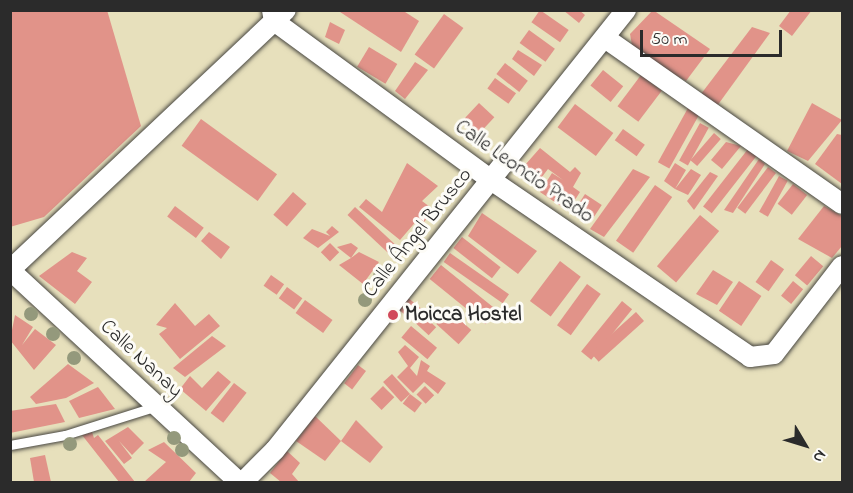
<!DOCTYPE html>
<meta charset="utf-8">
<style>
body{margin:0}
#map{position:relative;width:853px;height:493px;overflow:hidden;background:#e7e0bc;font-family:"Indie Flower",sans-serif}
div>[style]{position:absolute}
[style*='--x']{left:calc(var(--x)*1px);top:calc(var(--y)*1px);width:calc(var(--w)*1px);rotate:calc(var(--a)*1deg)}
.building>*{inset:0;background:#e19389;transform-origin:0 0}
.roads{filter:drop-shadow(0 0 2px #474641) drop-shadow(0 0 2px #474641)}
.lane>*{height:9px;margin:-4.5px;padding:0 4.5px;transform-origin:4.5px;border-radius:4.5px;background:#fff}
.street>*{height:20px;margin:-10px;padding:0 10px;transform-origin:10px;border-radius:10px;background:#fff}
.trees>*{width:14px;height:14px;margin:-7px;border-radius:50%;background:#94997c}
.dots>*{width:16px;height:16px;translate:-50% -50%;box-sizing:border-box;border:3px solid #fdfcf7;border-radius:50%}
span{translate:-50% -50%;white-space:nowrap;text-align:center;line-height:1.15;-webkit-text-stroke:6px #fdfcf7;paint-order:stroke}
.street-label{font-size:21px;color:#2b2b2b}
.poi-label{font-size:21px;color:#2b2b2b;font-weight:700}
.left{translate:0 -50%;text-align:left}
.frame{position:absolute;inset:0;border:12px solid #2b2b2b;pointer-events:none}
.north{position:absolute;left:775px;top:415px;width:60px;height:60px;-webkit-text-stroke:4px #fdfcf7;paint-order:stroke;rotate:128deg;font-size:16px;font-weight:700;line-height:24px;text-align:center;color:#2b2b2b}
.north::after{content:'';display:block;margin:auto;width:21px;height:27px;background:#2b2b2b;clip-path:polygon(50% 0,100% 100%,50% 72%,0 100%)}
.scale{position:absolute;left:640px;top:30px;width:142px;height:27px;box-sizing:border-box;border:3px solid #2b2b2b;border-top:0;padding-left:8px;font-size:18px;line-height:21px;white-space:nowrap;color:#2b2b2b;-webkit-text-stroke:4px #fdfcf7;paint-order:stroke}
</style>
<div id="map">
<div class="building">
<div style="clip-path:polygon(10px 10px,107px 10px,141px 126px,44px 217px,10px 227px)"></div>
<div style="clip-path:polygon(337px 10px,402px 10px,419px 21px,401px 52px)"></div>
<div style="left:540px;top:10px;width:35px;height:15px;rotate:35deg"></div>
<div style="clip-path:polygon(563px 10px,579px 10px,585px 15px,579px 23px)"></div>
<div style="clip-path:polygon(653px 10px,710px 49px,686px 81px,633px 51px,630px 34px)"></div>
<div style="clip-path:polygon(791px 10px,812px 10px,792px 36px,779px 26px)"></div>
<div style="left:444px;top:14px;width:24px;height:50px;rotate:36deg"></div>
<div style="clip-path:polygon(330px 22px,345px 30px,339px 44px,325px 37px)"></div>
<div style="clip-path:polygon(752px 27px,770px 33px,717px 106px,701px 94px)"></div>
<div style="left:529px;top:30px;width:32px;height:16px;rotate:36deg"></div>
<div style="left:369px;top:47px;width:33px;height:23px;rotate:31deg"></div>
<div style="clip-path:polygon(518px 50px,542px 65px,534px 76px,512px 59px)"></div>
<div style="clip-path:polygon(415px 62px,428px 70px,405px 99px,395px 91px)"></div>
<div style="left:505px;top:63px;width:29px;height:14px;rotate:38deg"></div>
<div style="left:603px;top:70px;width:26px;height:20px;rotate:39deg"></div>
<div style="left:641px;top:75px;width:26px;height:39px;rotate:37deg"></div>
<div style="left:495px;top:78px;width:26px;height:13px;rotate:36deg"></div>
<div style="left:479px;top:103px;width:21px;height:24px;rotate:43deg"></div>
<div style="clip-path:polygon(812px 103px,842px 120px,808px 161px,787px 151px)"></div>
<div style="left:575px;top:104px;width:48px;height:29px;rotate:37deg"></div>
<div style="left:688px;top:108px;width:13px;height:62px;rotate:29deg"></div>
<div style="left:201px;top:119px;width:94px;height:33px;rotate:36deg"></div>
<div style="left:700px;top:123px;width:10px;height:43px;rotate:29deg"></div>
<div style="left:623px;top:129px;width:27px;height:14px;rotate:36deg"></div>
<div style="left:714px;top:133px;width:9px;height:36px;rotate:41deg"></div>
<div style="clip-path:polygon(837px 134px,842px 135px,842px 184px,815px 164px)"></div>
<div style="clip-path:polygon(726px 142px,741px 146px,722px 169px,711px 160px)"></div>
<div style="clip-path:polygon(540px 148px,570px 172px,575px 167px,581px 173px,573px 187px,580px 192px,568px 211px,540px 192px,552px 173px,563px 180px,548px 169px,535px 186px,518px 173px)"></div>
<div style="left:748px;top:149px;width:11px;height:73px;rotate:38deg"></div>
<div style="clip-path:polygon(759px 159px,765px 164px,733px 213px,724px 210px)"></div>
<div style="clip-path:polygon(407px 163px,438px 186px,422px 201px,434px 210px,424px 222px,419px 218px,400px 240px,359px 207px,366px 199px,382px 212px)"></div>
<div style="clip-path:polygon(675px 163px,686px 170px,675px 189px,691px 169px,701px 175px,688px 195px,675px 189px,664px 181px)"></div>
<div style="left:768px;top:167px;width:10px;height:51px;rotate:37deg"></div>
<div style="clip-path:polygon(633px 169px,650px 177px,604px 237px,590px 229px)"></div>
<div style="clip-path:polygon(710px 172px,718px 176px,694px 210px,687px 201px)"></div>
<div style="left:779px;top:176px;width:10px;height:41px;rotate:29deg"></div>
<div style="left:793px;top:184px;width:18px;height:25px;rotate:38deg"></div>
<div style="left:655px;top:185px;width:21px;height:68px;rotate:35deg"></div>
<div style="left:293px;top:192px;width:18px;height:30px;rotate:41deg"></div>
<div style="left:585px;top:194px;width:20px;height:19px;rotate:33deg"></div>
<div style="left:175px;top:206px;width:36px;height:13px;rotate:37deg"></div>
<div style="clip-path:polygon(824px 206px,842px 216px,842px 246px,832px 258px,798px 239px)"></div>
<div style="left:355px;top:207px;width:56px;height:11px;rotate:43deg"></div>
<div style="clip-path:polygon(482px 213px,537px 251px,518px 274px,468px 236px)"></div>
<div style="left:700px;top:215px;width:25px;height:67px;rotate:40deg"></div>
<div style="clip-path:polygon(332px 226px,339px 232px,318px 248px,303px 238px,312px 229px,330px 236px,326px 232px)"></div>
<div style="clip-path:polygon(209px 232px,230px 247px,221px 259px,201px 241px)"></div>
<div style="left:462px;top:237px;width:49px;height:14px;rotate:38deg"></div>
<div style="left:330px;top:243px;width:13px;height:13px;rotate:45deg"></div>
<div style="clip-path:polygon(351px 243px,358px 248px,351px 258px,359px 252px,379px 262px,363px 284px,339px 265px,351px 258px,337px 247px)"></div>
<div style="clip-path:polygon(72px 252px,87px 258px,77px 271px,92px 282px,75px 304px,39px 276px)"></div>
<div style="left:450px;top:253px;width:72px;height:11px;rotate:35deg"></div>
<div style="left:811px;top:256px;width:16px;height:25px;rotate:40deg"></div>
<div style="left:771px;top:260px;width:16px;height:27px;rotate:35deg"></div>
<div style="left:560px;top:261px;width:26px;height:50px;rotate:37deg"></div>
<div style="left:441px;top:265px;width:72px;height:18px;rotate:39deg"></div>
<div style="clip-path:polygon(713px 270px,733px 282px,717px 305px,696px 294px)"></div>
<div style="left:271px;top:275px;width:16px;height:13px;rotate:35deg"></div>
<div style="left:739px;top:281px;width:27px;height:36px;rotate:34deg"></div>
<div style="left:793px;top:281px;width:13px;height:19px;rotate:39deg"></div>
<div style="left:587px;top:284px;width:17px;height:51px;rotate:36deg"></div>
<div style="left:287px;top:287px;width:19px;height:14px;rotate:36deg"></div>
<div style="left:407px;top:297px;width:21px;height:15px;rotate:39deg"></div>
<div style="left:305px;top:300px;width:34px;height:16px;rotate:36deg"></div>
<div style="left:622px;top:301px;width:13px;height:65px;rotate:39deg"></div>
<div style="clip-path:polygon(175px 303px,195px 326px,209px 314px,220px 326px,180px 359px,159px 334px,167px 328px,156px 325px)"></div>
<div style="left:449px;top:310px;width:30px;height:19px;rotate:42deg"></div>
<div style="left:636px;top:312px;width:12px;height:61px;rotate:48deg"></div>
<div style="clip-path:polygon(15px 315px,33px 327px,22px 345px,35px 329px,56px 345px,34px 370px,10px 340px)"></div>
<div style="left:423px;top:315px;width:18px;height:11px;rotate:43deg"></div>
<div style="left:411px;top:326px;width:34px;height:15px;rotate:40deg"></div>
<div style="clip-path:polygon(212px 336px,226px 346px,185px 377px,173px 368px)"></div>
<div style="clip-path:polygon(405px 345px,419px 357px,410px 368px,417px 376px,421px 360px,430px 366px,427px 371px,446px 383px,438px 394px,424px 382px,413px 393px,397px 377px,408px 366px,398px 352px)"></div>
<div style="clip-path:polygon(68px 364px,94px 383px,66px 398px,36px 404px,30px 397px)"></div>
<div style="left:358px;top:365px;width:10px;height:23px;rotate:37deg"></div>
<div style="clip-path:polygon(218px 371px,231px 382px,206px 411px,180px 389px,190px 376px,202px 388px)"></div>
<div style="left:392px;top:374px;width:27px;height:12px;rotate:48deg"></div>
<div style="left:234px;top:383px;width:16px;height:38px;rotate:38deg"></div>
<div style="left:383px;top:386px;width:16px;height:18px;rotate:45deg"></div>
<div style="left:425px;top:386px;width:13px;height:12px;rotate:45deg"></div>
<div style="clip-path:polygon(98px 387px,115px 409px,79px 418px,69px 401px)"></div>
<div style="left:410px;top:394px;width:15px;height:12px;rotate:37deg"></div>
<div style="clip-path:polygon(56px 404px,65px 422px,10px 433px,10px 411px)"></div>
<div style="clip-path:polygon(315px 416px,341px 441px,325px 461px,296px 441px)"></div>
<div style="clip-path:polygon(356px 420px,383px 447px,370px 463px,341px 441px)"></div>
<div style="clip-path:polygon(128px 427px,144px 443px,132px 455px,119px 441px,132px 458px,124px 464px,105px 441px)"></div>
<div style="clip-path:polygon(92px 432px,94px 438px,98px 435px,135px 482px,119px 482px,82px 435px)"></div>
<div style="clip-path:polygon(164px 442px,196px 473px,189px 482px,144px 482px,166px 462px,148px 450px)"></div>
<div style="clip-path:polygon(287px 451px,300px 463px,292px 474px,299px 482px,281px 482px,270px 473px)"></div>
<div style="clip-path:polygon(45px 455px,51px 482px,34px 482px,30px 458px)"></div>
</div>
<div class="roads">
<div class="lane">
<div style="--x:10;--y:445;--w:56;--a:-10.3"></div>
<div style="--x:65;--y:435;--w:96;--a:-17.5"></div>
</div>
<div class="street">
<div style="--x:272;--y:10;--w:11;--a:80"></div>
<div style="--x:274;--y:21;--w:269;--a:36.2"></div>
<div style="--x:491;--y:180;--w:314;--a:34.3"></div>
<div style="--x:750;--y:357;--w:24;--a:-7"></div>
<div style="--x:774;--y:354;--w:111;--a:-52.3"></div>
<div style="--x:605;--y:38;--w:289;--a:35"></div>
<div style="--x:10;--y:270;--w:379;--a:-43.3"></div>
<div style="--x:10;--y:270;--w:312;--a:42.8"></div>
<div style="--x:243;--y:482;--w:45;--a:-45"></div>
<div style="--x:275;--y:450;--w:563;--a:-51.42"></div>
</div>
</div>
<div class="trees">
<div style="left:380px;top:276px"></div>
<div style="left:365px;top:300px"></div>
<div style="left:31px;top:314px"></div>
<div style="left:53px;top:334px"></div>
<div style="left:74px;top:358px"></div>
<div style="left:174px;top:438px"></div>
<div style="left:70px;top:444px"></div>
<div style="left:182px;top:450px"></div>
</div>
<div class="dots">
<div style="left:393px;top:315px;background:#d1495b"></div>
</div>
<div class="street-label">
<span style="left:524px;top:172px;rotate:35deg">Calle Leoncio Prado</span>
<span style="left:418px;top:233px;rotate:-51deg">Calle Ángel Brusco</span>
<span style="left:141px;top:359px;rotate:43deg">Calle Nanay</span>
</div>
<div class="poi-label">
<span class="left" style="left:405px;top:315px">Moicca Hostel</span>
</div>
<div class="frame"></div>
<div class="north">N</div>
<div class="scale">50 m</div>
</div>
